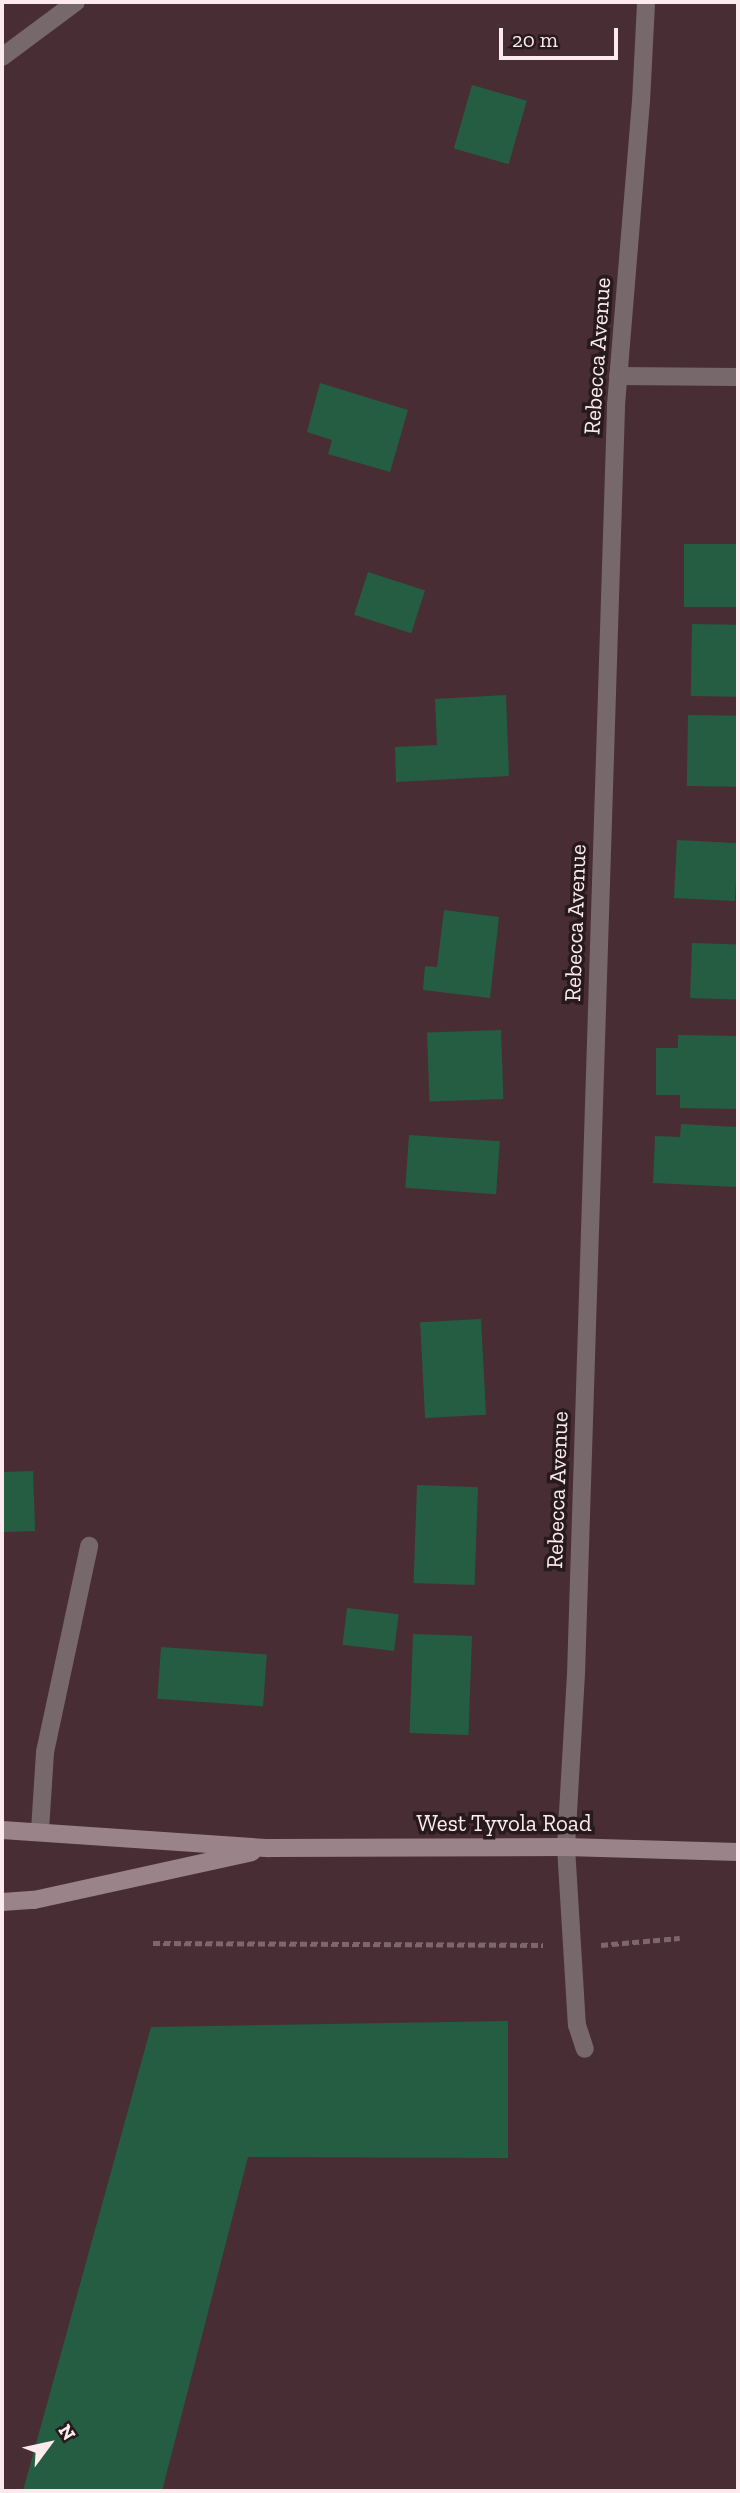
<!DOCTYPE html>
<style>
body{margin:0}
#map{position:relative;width:740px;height:2493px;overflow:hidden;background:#492d34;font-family:"Zilla Slab",serif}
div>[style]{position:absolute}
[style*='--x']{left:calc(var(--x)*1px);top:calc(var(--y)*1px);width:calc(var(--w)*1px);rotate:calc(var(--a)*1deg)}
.building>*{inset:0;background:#255d42;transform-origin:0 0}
.path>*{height:4.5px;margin-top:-2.25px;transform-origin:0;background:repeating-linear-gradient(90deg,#7f666c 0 7px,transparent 0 10.5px)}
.lane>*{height:18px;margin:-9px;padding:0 9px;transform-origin:9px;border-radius:9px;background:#77686b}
.street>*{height:18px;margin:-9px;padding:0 9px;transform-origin:9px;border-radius:9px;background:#77686b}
.secondary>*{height:18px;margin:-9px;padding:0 9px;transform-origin:9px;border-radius:9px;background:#9a8489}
span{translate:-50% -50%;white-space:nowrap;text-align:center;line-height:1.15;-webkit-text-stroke:7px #261a1d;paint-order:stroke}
.street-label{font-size:23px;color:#fdeaee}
.frame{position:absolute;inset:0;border:4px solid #fdeaee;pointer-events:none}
.north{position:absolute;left:14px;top:2409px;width:70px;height:70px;-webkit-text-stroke:5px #261a1d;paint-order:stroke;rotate:57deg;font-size:19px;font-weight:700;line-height:28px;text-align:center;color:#fdeaee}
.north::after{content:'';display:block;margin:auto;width:24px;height:32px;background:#fdeaee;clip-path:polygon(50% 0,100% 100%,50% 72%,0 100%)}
.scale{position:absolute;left:499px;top:28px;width:119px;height:32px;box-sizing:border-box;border:4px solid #fdeaee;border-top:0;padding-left:9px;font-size:21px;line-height:24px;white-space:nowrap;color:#fdeaee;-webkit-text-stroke:5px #261a1d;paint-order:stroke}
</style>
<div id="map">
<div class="building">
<div style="left:472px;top:85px;width:57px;height:66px;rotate:16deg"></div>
<div style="clip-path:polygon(320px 383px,408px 410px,390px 472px,328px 454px,332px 440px,307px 432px)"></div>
<div style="left:684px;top:544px;width:54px;height:63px"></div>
<div style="left:368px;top:572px;width:60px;height:45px;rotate:18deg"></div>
<div style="left:692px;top:624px;width:46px;height:72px;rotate:1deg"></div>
<div style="clip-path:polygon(506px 695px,509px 776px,396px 782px,395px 747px,437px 745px,435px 699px)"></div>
<div style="left:688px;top:715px;width:50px;height:71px;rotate:1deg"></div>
<div style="left:677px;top:840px;width:61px;height:58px;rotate:3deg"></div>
<div style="clip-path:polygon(444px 910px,499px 917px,490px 998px,423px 990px,425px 966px,437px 967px)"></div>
<div style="left:692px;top:943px;width:46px;height:55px;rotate:2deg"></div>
<div style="left:501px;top:1030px;width:69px;height:74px;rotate:88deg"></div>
<div style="clip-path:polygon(678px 1035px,738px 1036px,738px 1109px,680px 1108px,680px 1095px,656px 1095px,656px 1048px,678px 1048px)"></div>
<div style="clip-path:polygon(681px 1124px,738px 1127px,738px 1187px,653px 1183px,655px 1136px,680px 1137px)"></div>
<div style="left:409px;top:1135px;width:91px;height:53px;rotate:4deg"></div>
<div style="left:481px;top:1319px;width:96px;height:61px;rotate:87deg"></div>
<div style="left:33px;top:1471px;width:60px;height:31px;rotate:88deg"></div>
<div style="left:417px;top:1485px;width:61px;height:98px;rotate:2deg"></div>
<div style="left:347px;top:1608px;width:52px;height:37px;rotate:7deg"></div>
<div style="left:413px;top:1634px;width:59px;height:99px;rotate:2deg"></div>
<div style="left:161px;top:1647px;width:106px;height:52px;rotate:4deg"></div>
<div style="clip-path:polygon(508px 2021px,508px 2158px,248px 2157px,162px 2491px,23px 2491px,151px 2027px)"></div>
</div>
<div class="path">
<div style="--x:153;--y:1943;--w:390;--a:0.3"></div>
<div style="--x:601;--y:1945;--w:79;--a:-5.1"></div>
</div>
<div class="lane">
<div style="--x:2;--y:57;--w:92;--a:-36.6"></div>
<div style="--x:40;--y:1830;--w:78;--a:-86.3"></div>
<div style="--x:45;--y:1752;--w:211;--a:-77.9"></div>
<div style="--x:566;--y:1847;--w:178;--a:86.5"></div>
<div style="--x:577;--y:2025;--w:25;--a:72"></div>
</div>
<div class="street">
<div style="--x:618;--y:376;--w:120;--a:0.5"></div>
<div style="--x:566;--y:1847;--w:173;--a:-86.7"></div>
<div style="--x:576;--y:1674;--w:1270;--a:-88.19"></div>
<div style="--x:616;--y:405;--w:304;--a:-85.3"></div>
<div style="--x:641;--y:102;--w:100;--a:-87.1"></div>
</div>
<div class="secondary">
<div style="--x:2;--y:1830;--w:268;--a:3.9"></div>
<div style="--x:269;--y:1848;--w:297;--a:-0.2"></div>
<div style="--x:566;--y:1847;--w:172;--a:1.7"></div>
<div style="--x:2;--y:1902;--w:32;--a:-4"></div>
<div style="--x:34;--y:1900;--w:223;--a:-12.4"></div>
</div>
<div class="street-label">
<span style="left:597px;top:356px;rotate:-86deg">Rebecca Avenue</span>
<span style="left:575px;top:923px;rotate:-88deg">Rebecca Avenue</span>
<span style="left:557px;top:1490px;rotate:-88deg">Rebecca Avenue</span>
<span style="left:504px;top:1823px">West Tyvola Road</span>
</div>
<div class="frame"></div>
<div class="north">N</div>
<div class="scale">20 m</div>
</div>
